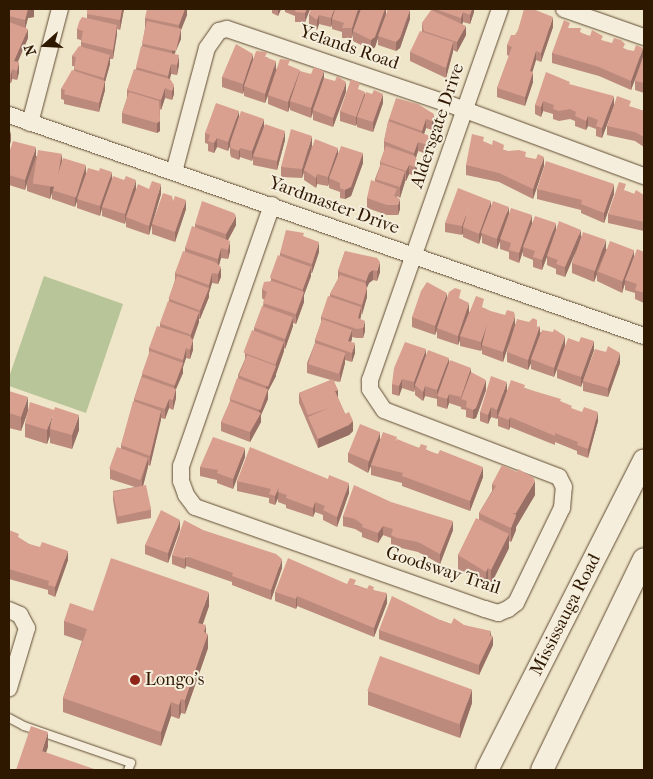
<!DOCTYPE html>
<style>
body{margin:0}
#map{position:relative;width:653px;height:779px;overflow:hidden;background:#efe5c9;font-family:"IM FELL French Canon",serif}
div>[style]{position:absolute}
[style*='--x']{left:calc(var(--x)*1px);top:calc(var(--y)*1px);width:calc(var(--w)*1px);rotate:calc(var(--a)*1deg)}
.green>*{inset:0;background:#b8c598}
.roads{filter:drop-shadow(0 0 1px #5f4b32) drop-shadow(0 0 1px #5f4b32)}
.service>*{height:8px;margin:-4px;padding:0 4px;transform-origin:4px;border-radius:4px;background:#f5eedc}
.minor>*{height:16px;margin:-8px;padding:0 8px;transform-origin:8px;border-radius:8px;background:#f5eedc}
.secondary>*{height:22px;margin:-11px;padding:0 11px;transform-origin:11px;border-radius:11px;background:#f5eedc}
.wall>*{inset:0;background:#bb8a7c}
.shaded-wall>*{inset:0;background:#987065}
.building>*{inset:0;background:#d9a090;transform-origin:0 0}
.dots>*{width:14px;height:14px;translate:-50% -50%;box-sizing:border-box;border:2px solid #f5eedc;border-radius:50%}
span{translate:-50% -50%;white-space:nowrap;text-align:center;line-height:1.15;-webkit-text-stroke:4px #f5eedc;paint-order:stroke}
.street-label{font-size:18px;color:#2f1800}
.poi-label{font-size:18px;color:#2f1800}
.left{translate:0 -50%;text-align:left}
.frame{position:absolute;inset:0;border:10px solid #2f1800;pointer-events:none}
.north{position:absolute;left:20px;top:20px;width:50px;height:50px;-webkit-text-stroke:4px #f5eedc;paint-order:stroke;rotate:251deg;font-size:14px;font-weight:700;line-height:20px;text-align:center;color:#2f1800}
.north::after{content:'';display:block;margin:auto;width:18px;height:22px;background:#2f1800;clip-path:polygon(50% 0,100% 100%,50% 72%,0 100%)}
</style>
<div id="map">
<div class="green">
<div style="clip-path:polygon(44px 276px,123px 304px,86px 413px,9px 386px,9px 377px)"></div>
</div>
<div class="roads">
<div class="service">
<div style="--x:9;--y:718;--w:17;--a:28"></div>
<div style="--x:24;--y:726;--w:113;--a:19.1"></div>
<div style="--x:131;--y:763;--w:8;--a:113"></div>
</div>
<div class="minor">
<div style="--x:564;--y:9;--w:85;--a:19.3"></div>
<div style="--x:9;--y:115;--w:672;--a:19.19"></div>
<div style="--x:30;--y:123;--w:118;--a:-75.3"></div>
<div style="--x:174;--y:172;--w:128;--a:-75.1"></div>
<div style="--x:207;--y:48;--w:21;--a:-55"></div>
<div style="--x:219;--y:31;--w:8;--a:-14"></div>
<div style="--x:227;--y:29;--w:234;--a:18.7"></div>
<div style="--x:449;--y:104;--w:208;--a:20.3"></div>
<div style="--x:272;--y:205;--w:276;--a:109.2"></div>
<div style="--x:181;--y:466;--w:15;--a:90"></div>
<div style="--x:181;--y:481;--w:15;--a:70"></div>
<div style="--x:186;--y:495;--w:15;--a:53"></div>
<div style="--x:195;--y:507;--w:307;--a:19.4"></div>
<div style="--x:485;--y:609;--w:14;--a:17"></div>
<div style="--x:498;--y:613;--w:11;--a:-22"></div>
<div style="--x:508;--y:609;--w:10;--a:-37"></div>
<div style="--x:516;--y:603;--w:106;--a:-64.2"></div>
<div style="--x:562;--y:508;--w:21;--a:-85"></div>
<div style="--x:564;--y:487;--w:11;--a:-117"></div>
<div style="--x:559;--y:477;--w:187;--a:-159.1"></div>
<div style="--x:384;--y:410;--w:25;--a:-124"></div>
<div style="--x:370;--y:389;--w:9;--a:-90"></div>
<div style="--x:370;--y:380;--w:393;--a:-70.7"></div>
<div style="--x:9;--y:610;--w:12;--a:24"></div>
<div style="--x:20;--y:615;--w:15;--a:62"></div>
<div style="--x:27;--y:628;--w:63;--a:106.7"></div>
</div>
<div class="secondary">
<div style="--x:487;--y:770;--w:347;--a:-63.1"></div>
<div style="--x:542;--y:770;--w:234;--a:-64.2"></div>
</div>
</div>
<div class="wall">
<div style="clip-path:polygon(9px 9px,34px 9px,34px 17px,28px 18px,25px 28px,28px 38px,18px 62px,19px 72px,17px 80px,12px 79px,11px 83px,9px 83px)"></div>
<div style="clip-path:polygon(87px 9px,124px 9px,120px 30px,117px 29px,113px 59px,110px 59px,110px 64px,105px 82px,105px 90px,99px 112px,64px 104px,64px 100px,61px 99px,61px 89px,74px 70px,74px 66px,72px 66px,72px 56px,81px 46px,81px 40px,77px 39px,77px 29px,87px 18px)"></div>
<div style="clip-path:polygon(187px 9px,187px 15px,181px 30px,181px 39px,174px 54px,179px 65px,177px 75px,171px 74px,170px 79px,174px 94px,172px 100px,165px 98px,161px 110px,160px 109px,160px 131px,157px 133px,122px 123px,122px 113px,127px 98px,127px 90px,136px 69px,142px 46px,145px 28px,145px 18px)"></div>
<div style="clip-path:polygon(272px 9px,281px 9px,278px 16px,272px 13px)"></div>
<div style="clip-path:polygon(285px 9px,310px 9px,305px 22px,295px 22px,295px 16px,285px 12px)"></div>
<div style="clip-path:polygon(386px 9px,386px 15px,410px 19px,400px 48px,396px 51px,378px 45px,378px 37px,375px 47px,371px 50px,353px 41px,353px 33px,352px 38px,342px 38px,342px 32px,332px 29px,332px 24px,331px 27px,319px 24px,317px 30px,309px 24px,309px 14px)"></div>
<div style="clip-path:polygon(432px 9px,474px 9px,474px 12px,470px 24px,463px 22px,462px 24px,466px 35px,457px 52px,453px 50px,446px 78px,410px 61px,410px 52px,422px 32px,422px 23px,432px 10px)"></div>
<div style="clip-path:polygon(553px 27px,541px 62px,536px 60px,532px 72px,533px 82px,525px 106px,497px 97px,497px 88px,509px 56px,507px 55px,507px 45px,515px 35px)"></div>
<div style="clip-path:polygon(570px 28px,581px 33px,625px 49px,643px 57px,644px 54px,644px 93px,635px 90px,635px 81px,641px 65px,631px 90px,599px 76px,552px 63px,552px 53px)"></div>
<div style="clip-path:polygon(267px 57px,276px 69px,290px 66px,300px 73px,324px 78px,346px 92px,333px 127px,313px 120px,313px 113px,311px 118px,290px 110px,290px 106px,288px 112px,268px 104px,268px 96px,265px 103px,244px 96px,244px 90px,243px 94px,222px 87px,222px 77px,253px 59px)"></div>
<div style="clip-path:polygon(570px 85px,614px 106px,602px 138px,596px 136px,596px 129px,588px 126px,586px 130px,575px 126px,575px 121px,570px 119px,559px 121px,553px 119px,553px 114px,543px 111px,541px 117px,535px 114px,535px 105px)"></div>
<div style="clip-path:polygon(360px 90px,365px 95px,383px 103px,373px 132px,357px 127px,357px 123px,356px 126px,340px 121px,340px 111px)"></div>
<div style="clip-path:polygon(418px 104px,434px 123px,432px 130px,426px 128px,424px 134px,430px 145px,427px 154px,418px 151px,416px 158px,417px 170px,415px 176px,409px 174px,406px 181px,405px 181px,400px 198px,397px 196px,400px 209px,398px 215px,387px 215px,367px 208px,367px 198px,375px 182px,375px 179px,380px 166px,380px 162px,384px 151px,384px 141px,389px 119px)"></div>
<div style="clip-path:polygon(631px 107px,644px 111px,644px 147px,635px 141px,607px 135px,607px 126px)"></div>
<div style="clip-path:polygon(239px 117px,264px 127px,285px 140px,277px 170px,253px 165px,253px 158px,252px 161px,240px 157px,239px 160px,231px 157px,230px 153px,230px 146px,228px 151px,217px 147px,214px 153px,208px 151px,208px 144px,205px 143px,205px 133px)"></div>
<div style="clip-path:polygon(484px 142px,504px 150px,526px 157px,544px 166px,533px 199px,499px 182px,466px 175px,466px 165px)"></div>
<div style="clip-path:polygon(312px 146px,338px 153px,363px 163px,351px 196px,345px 199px,340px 198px,340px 192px,329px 188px,329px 184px,328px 186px,317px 184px,316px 188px,304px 180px,304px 173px,302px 178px,281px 177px,281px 167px)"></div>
<div style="clip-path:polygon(9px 153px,36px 156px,62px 162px,86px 174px,112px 179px,136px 189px,161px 194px,152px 224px,173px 201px,186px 209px,175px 242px,152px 234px,152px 224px,149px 235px,126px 227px,126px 220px,125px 224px,102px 216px,102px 209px,100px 216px,77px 208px,77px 200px,75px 207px,52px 199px,52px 191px,50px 199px,27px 191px,27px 184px,25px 190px,9px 185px)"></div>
<div style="clip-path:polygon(537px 189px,614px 194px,604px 223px,581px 213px,581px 210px,537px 199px)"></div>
<div style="clip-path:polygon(626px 191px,634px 194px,644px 195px,644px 231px,608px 223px,608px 214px)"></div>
<div style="clip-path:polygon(491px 208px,509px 214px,556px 231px,581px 236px,606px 249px,634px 258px,644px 252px,644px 303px,635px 299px,635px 293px,625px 290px,625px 283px,622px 293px,597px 281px,597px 274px,594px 282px,572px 273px,572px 263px,576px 251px,565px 277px,556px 274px,556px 269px,547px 265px,547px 256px,542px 270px,533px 267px,533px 260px,523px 256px,523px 251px,519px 263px,509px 259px,509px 252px,500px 249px,500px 241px,497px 249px,482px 243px,482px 235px,479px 244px,463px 237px,463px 233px,462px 235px,445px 232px,445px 223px)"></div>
<div style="clip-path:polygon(195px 224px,236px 225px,228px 240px,230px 251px,228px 259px,221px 258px,219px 265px,221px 277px,218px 284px,212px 283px,209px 293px,209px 297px,200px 319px,199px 319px,199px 322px,193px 340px,193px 350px,190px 359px,186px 358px,183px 367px,183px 373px,176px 389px,176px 398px,173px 410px,169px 408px,165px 419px,161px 418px,150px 466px,148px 465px,143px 486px,151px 509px,151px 518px,117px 524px,113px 500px,113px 491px,135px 487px,110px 479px,110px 469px,121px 448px,121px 445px,134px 402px,134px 399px,149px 354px,149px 348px,160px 326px,160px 324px,169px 302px,169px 299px,175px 280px,175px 273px,185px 251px,185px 248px,195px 227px)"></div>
<div style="clip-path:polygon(304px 237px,319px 252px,312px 273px,311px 273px,311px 276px,304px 295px,304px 302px,296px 324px,293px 323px,293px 326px,285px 349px,284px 348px,284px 351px,276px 374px,276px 376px,268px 391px,268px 399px,261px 415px,261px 422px,250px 442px,221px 431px,221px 422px,230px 402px,230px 399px,238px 378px,238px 375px,245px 359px,245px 353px,254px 331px,254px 328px,263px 306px,264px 300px,262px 298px,262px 289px,271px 281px,271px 278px,280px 256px,280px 253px)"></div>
<div style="clip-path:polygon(345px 251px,380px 272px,377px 281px,373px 280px,369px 283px,367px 287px,367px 297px,360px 319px,365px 331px,363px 338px,357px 338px,352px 337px,351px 342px,355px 353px,352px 362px,345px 360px,345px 363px,340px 382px,334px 381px,338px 398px,353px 431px,349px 435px,318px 448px,299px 403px,299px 393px,331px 380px,307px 373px,307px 363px,315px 343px,315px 340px,321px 323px,321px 317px,330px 296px,330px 294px,338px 279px,338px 271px)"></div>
<div style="clip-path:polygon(461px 299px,469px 312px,484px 308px,515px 324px,537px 327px,540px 332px,565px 346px,594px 350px,581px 387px,557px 378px,557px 369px,554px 377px,531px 369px,531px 363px,528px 370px,507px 362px,507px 352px,510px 340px,503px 362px,482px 354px,482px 349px,481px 351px,460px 346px,460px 340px,458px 345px,437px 338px,437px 331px,435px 335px,412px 327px,412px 317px,447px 300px)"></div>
<div style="clip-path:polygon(426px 356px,449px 365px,471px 372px,486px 390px,476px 418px,473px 419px,466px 417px,466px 410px,461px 409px,461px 405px,461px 407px,449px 403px,447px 409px,437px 406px,437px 398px,437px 399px,425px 396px,423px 401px,415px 395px,415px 389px,414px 392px,402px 388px,399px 396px,392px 394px,392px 384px)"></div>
<div style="clip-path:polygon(620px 363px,608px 397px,583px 391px,583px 381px)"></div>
<div style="clip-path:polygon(525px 388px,561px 402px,572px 409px,598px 421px,588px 458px,577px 454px,577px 451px,555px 442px,555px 445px,510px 427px,509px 430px,498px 426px,498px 418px,497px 419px,491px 417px,488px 424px,480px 421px,480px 412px,507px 391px)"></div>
<div style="clip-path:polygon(9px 391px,28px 411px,21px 431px,9px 428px)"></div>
<div style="clip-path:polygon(25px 423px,79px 430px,72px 449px,50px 443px,50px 436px,47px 444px,25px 437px)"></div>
<div style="clip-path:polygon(380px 439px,397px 441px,419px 448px,427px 450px,483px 477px,470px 511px,402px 486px,402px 483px,371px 475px,371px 466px,368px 473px,348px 462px,348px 453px)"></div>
<div style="clip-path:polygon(245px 457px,233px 489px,217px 483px,217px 480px,200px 476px,200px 467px)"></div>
<div style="clip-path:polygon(237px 481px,349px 493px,337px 527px,323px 520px,323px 515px,315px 512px,313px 517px,286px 508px,286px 505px,278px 502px,278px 498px,275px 505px,269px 503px,269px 498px,237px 491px)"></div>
<div style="clip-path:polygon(492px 484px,535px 495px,516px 527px,516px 530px,511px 542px,509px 541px,509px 548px,491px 584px,488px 583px,486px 586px,458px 569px,458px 555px,479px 519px,479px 513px,492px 491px)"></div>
<div style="clip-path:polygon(343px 516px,453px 530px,440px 564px,418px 552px,397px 547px,391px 544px,391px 538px,383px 535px,378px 543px,362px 537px,362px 533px,355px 529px,343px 526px)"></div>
<div style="clip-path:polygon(180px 529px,168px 563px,145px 554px,145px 545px)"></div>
<div style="clip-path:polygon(9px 530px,19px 538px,29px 544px,68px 560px,55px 597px,48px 594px,48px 590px,9px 579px)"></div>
<div style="clip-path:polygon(172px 555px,282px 568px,271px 600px,232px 585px,232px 582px,186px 566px,185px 569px,172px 564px)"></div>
<div style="clip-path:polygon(347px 584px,356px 585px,367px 589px,374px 590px,387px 603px,374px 637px,297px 606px,296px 609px,275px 601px,275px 592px)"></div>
<div style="clip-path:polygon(209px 606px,203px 624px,206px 633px,208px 648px,185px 714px,181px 713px,179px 719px,171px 716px,161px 746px,63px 712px,63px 698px,82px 641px,64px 635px,64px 621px,93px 611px)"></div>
<div style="clip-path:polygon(440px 620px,451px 624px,464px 625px,491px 635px,493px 645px,479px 675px,379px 639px,379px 630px)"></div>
<div style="clip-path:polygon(368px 691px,472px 703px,460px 738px,368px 705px)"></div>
</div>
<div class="shaded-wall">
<div style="clip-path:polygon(28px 9px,34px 9px,34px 17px,28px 18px,25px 30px,25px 20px)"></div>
<div style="clip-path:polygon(122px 9px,124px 9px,120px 30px,120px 20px)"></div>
<div style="clip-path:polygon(185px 9px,187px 9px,187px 15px,181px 30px,181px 39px,172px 60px,172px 50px,179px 34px,179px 25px)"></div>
<div style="clip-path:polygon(278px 9px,281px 9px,278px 16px)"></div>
<div style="clip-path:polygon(307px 9px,310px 9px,305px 22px,305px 13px)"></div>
<div style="clip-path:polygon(334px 9px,337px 9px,332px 19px,332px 24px,331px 27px,331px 18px)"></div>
<div style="clip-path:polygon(358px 9px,362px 9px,353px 31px,352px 38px,352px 28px)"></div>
<div style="clip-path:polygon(385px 9px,386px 9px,386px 15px,375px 47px,371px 50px,371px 40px)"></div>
<div style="clip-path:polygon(472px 9px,474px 9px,474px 12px,470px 24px,470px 15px)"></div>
<div style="clip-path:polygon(410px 10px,410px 19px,400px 48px,396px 51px,396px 42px)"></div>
<div style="clip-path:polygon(463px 12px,463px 22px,461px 27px,461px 18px)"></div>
<div style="clip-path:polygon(319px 15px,319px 24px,317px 30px,317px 20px)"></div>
<div style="clip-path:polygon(553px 17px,553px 27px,541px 62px,541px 53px)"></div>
<div style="clip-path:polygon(117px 25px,117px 35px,113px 59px,113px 50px)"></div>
<div style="clip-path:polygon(466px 26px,466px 35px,457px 52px,457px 42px)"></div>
<div style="clip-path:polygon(28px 29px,28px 38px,14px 70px,14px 61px)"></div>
<div style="clip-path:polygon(453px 42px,453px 52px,446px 78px,446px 68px)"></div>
<div style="clip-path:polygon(643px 48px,643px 57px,631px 90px,631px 81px)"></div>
<div style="clip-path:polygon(536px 51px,536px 60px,530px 80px,530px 71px)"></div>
<div style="clip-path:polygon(253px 54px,253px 63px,244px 86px,244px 90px,243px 94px,243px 84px)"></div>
<div style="clip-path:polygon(110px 55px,110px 64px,105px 82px,105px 90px,99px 112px,99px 103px,104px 86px,104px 78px)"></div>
<div style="clip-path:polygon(179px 55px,179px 65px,177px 75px,177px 65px)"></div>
<div style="clip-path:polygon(276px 61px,276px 71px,265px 103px,265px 94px)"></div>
<div style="clip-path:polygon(19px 62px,19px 72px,17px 80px,17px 71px)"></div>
<div style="clip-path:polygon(171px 64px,171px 74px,168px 85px,168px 76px)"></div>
<div style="clip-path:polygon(12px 69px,12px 79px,11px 83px,11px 74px)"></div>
<div style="clip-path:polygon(300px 70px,300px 79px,290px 101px,290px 106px,288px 112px,288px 102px)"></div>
<div style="clip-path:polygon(324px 71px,324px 80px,313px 110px,311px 118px,311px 108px)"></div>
<div style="clip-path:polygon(533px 72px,533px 82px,525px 106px,525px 97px)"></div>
<div style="clip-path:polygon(346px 82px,346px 92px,333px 127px,333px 118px)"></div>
<div style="clip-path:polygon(174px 85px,174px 94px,172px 100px,172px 91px)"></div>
<div style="clip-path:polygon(165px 88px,165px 98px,161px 110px,161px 100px)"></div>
<div style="clip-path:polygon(365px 92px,365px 101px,357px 117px,357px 123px,356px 126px,356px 117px)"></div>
<div style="clip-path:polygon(383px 94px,383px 103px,373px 132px,373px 122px)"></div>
<div style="clip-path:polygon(614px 96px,614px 106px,602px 138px,602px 128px)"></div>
<div style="clip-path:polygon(543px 101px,543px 111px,541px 117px,541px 107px)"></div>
<div style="clip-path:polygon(239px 111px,239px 120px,228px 151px,228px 142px)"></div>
<div style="clip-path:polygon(434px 114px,434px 123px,432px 130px,432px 121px)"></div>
<div style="clip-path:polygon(588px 116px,588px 126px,586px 130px,586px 121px)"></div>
<div style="clip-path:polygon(264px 119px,264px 129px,253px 156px,252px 161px,252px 151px)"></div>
<div style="clip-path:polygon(426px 119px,426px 128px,422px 140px,422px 131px)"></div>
<div style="clip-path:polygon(160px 121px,160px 131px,157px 133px,157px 123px)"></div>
<div style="clip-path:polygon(11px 131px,11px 141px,9px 148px,9px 138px)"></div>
<div style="clip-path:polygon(285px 131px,285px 140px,277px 170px,277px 161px)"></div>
<div style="clip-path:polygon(312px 136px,312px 146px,304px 170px,302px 178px,302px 169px)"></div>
<div style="clip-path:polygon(430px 136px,430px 145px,427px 154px,427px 145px)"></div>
<div style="clip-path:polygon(217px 138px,217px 147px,214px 153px,214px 143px)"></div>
<div style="clip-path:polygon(418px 142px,418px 151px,414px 163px,414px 153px)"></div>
<div style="clip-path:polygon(36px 147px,36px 157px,27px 182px,25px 190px,25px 180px)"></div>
<div style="clip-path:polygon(240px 148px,240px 157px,239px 160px,239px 151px)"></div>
<div style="clip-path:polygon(338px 148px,338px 157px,329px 178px,328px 186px,328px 177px)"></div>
<div style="clip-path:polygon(363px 153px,363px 163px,351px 196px,345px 199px,345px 190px)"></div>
<div style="clip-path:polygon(62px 154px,62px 164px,50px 199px,50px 189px)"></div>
<div style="clip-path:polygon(544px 157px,544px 166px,533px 199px,533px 189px)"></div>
<div style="clip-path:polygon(417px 161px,417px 170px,415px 176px,415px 167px)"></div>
<div style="clip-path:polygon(86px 165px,86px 175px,75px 207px,75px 197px)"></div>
<div style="clip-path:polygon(409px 165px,409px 174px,406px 181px,406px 171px)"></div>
<div style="clip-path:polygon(112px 172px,112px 181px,102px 207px,100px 216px,100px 206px)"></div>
<div style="clip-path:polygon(405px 172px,405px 182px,400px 198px,400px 188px)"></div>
<div style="clip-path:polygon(317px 174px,317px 184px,316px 188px,316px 178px)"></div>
<div style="clip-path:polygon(136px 180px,136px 189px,126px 217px,125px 224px,125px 214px)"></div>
<div style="clip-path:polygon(161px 184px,161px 194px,149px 235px,149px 226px)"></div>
<div style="clip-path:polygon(614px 184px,614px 194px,604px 223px,604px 213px)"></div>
<div style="clip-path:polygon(400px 199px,400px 209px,398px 215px,398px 205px)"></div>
<div style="clip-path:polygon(186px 200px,186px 209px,175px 242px,175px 232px)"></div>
<div style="clip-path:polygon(491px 201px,491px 210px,482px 233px,479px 244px,479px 234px)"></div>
<div style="clip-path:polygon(469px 207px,463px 227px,463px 233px,462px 235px,462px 226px)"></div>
<div style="clip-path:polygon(509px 207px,509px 217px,497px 249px,497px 239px)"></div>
<div style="clip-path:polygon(532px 215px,532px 225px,523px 247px,523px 251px,519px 263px,519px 253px)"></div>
<div style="clip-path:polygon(236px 216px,236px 225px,226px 244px,226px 234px)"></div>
<div style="clip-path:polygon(556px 223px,556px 233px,542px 270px,542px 260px)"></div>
<div style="clip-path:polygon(581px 230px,581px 239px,565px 277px,565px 267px)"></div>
<div style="clip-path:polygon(606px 240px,606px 250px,597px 271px,597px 274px,594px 282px,594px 273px)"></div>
<div style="clip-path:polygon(230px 241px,230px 251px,228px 259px,228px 250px)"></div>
<div style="clip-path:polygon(319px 242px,319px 252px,312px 273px,312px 264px)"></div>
<div style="clip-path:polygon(221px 248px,221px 258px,218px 269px,218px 259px)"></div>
<div style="clip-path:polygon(634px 250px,634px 260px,625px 280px,625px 283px,622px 293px,622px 283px)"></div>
<div style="clip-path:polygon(380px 262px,380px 272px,377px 281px,377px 271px)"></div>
<div style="clip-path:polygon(221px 267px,221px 277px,218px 284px,218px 274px)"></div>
<div style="clip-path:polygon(311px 267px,311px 276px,304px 295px,304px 302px,296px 324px,296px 314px,303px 295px,303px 289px)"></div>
<div style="clip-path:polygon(373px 270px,373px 280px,369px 283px,366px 290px,366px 281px,369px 273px)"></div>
<div style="clip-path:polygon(212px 273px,212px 283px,209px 293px,209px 297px,200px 319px,200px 309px,209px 289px,209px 285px)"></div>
<div style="clip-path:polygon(367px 288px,367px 297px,362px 315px,362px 305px)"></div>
<div style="clip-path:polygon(447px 293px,447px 303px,437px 328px,435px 335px,435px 326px)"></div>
<div style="clip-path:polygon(469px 303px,469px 312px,460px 336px,460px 340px,458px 345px,458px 336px)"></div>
<div style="clip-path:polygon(361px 307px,361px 316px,358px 328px,358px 318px)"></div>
<div style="clip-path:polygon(199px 312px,199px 322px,191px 344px,191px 334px)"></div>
<div style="clip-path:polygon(515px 316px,515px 325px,503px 362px,503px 352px)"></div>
<div style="clip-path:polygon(293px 317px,293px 326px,285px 349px,285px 339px)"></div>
<div style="clip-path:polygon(365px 321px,365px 331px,363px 338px,363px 328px)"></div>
<div style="clip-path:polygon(487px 325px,482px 345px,481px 351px,481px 342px)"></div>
<div style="clip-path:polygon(540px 326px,540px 335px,531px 359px,531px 363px,528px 370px,528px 360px)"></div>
<div style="clip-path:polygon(352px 330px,352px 339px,348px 351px,348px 341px)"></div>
<div style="clip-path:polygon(565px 336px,565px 346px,554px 377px,554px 368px)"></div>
<div style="clip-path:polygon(193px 340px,193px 350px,190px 359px,190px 350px)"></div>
<div style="clip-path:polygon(594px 341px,594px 350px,581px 387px,581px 377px)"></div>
<div style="clip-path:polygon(284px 342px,284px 351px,276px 374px,276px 364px)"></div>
<div style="clip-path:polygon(355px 343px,355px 353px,352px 362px,352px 353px)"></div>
<div style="clip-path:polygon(186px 348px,186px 358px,183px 367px,183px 373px,176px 389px,176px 398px,173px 410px,173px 400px,174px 395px,174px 385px,183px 364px,183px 360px)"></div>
<div style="clip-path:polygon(426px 349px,426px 359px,415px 385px,414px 392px,414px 382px)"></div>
<div style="clip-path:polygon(345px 353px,345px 363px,340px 382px,340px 373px)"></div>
<div style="clip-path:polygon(620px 353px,620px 363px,608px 397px,608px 388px)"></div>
<div style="clip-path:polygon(449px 358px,449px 367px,437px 399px,437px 390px)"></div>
<div style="clip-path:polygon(276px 366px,276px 376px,268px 391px,268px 399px,261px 415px,261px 422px,250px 442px,250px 432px,259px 416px,259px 409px,266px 394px,266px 386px)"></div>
<div style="clip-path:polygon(471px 368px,471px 378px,461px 399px,461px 407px,461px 397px)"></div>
<div style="clip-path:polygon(402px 379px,402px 388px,399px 396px,399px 386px)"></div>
<div style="clip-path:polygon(486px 380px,486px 390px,476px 418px,473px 419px,473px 410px)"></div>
<div style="clip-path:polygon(507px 382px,507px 392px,497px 419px,497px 410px)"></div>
<div style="clip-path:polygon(425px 386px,425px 396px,423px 401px,423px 392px)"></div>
<div style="clip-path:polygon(338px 390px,338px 399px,335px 391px)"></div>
<div style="clip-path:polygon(449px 394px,449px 403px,447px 409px,447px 399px)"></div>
<div style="clip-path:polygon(28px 397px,28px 411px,21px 431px,21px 417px)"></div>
<div style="clip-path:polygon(169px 399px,169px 408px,165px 419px,165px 409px)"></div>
<div style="clip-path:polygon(491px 407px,491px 417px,488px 424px,488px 415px)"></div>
<div style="clip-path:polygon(161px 411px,161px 420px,150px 466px,150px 456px)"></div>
<div style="clip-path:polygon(598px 412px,598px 421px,588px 458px,588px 449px)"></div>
<div style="clip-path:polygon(53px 414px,50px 429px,50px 435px,47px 444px,47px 430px)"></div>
<div style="clip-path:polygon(79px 415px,79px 430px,72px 449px,72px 435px)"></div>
<div style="clip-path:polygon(510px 417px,510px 427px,509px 430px,509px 420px)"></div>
<div style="clip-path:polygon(353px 421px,353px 431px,349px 435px,318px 448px,318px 439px)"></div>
<div style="clip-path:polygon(380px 432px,380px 442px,368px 473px,368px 464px)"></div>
<div style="clip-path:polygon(245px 448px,245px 457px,233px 489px,233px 479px)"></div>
<div style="clip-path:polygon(148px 458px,148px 467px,142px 490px,142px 480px)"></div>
<div style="clip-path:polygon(483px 467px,483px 477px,470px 511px,470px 501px)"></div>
<div style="clip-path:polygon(535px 481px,535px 495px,516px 527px,516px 530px,511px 542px,511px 528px,516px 517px,516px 513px)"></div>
<div style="clip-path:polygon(349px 483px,349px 493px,337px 527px,337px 517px)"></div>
<div style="clip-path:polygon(279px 487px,278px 498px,275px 505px,275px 496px)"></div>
<div style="clip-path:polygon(315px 502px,315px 512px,313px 517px,313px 508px)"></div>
<div style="clip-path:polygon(180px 520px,180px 529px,168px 563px,168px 553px)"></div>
<div style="clip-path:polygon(453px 521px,453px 530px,440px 564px,440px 554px)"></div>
<div style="clip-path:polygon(383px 526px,383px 535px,378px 543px,378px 533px)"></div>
<div style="clip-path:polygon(509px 534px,509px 548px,491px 584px,491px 570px)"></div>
<div style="clip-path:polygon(68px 551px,68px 560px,55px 597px,55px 587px)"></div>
<div style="clip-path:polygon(186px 556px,186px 566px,185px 569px,185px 559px)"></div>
<div style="clip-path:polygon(282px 559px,282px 568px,271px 600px,271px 590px)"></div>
<div style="clip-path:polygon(488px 568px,488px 583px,486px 586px,486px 572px)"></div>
<div style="clip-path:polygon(209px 592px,209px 606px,198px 637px,198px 623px)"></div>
<div style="clip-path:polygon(387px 593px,387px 603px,374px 637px,374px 628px)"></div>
<div style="clip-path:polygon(297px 596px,297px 606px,296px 609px,296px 599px)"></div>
<div style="clip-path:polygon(206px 625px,206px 638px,208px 634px,208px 648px,185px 714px,185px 700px)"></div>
<div style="clip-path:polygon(491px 631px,491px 640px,493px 636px,493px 645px,479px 675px,479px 665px)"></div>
<div style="clip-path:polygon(472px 689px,472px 703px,460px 738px,460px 723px)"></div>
<div style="clip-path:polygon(181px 699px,181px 713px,179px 719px,179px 705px)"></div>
<div style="clip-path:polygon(171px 702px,171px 716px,161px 746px,161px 732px)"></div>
<div style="clip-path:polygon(48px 732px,48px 747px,42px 765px,42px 751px)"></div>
</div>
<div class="building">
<div style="clip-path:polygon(9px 9px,28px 9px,25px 20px,9px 16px)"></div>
<div style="clip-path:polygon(87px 9px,122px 9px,120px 20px,87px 14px)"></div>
<div style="clip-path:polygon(147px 9px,185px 9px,179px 25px,145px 18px)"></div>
<div style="clip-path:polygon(296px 9px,307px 9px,305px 13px,295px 12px)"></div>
<div style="clip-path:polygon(311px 9px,334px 9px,331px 18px,319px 15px,317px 20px,309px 14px)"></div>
<div style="clip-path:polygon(335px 9px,358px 9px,352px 28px,342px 28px,344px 23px,332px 19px)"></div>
<div style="clip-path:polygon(361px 9px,385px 9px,375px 37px,371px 40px,353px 31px)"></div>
<div style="clip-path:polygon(388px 9px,406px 9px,410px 10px,400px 38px,396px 42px,378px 36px)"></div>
<div style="clip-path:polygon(435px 9px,472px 9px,470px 15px,463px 12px,461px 18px)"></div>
<div style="clip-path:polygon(524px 9px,533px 9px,553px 17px,541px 53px,536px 51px,530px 71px,533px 72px,525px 97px,497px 88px,512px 47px,507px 45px,511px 35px,515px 35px,518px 30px)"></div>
<div style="clip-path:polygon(431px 10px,466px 26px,457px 42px,424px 31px,422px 23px)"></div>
<div style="clip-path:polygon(82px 17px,117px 25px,113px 50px,81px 42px,83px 31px,77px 29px,79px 22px)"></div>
<div style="clip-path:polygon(564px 20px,570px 23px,568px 28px,581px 28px,580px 32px,584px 34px,590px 36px,592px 30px,603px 36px,601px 40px,612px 43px,614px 38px,621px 40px,625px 44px,623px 48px,628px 50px,634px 51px,636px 45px,643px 48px,631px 81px,599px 67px,552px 53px)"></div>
<div style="left:147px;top:21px;width:35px;height:23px;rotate:13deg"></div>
<div style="clip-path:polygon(9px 22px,28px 29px,14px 61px,19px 62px,17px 71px,12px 69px,11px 74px,9px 73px)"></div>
<div style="clip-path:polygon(420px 31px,453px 42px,446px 68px,410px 52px)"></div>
<div style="clip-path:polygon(236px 44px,253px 54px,243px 84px,222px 77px)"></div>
<div style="clip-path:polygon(79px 46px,110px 55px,104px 78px,74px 69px,76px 57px,72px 56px)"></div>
<div style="clip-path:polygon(141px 46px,179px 55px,177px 65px,171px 64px,168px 76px,136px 67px)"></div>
<div style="clip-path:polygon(256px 51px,267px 52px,265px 57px,276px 61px,265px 94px,244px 86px)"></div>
<div style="clip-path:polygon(644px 54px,644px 83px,635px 81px)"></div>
<div style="clip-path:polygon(280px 59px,290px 60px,288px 65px,300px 70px,288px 102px,268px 95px)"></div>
<div style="clip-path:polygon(314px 67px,324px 71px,311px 108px,290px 101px,300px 71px,311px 74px)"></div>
<div style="clip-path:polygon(134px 69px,170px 79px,174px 85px,172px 91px,165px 88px,161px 100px,127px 90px)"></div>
<div style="clip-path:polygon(72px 70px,105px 81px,99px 103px,64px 94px,65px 90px,61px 89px)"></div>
<div style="clip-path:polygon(546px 72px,570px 82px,569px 84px,614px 96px,602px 128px,596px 126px,598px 120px,588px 116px,586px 121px,575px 116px,576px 112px,570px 109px,559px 111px,553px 109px,554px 105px,543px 101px,541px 107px,535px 105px)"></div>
<div style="clip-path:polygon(337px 76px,346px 82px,333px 118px,313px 110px,324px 78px,335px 81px)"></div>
<div style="clip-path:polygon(351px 79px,360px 83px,358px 89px,365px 92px,356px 117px,340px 111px)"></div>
<div style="clip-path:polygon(374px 90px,383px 94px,373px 122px,357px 117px,366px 92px,372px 94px)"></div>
<div style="clip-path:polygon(129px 92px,159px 101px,160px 121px,157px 123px,122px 113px)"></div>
<div style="clip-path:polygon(617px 96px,631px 101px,629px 106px,644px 111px,644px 137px,635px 132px,607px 126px)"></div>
<div style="clip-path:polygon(396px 98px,418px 104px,434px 114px,432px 121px,426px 119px,422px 131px,389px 119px)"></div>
<div style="clip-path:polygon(216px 103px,239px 111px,228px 142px,217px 138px,214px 143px,208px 141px,210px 135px,205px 133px)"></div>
<div style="clip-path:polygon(241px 111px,264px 119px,252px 151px,240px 148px,239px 151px,231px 148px,230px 143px)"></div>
<div style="clip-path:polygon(388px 121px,430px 136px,427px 145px,418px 142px,414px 153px,384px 141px)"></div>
<div style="clip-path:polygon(265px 124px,285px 131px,277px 161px,253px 156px)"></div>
<div style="clip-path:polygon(291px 129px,312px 136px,302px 169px,281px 167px)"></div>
<div style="clip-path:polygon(472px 134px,484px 137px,483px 141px,492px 145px,493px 140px,500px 143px,504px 145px,503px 150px,508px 151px,519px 150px,526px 152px,525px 157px,536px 159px,538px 154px,544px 157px,533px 189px,499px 173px,466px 165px)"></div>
<div style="clip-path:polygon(315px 139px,338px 148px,328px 177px,317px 174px,316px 178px,304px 170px)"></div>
<div style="clip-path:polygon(13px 141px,36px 147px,25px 180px,9px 175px,9px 153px)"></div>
<div style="clip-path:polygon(341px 146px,363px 153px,351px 187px,345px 190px,340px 188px,340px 183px,329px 178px)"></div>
<div style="clip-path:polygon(386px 146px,415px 156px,417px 161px,415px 167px,409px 165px,406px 171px,380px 162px)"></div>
<div style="left:38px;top:150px;width:24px;height:34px;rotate:9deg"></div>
<div style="left:63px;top:158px;width:24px;height:34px;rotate:17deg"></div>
<div style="clip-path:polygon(546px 161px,614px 184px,604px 213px,581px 204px,582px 200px,537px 189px)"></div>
<div style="left:381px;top:164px;width:25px;height:16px;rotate:18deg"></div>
<div style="clip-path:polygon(88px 168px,99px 171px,100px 168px,112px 172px,100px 206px,77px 199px)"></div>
<div style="clip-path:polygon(113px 176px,124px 180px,126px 176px,136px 180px,125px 214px,102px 207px)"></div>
<div style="clip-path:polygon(371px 180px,397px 189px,394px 196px,400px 199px,398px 205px,387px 205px,367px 198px)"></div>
<div style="clip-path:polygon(152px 181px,161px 184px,149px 226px,126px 217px,138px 184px,149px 189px)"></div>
<div style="clip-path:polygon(619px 182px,626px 184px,624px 190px,634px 194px,636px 190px,644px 195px,644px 222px,608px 214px)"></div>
<div style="clip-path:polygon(458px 188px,491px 201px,479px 234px,463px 227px,469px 207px,462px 226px,445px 223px)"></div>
<div style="clip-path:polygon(163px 193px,172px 196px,173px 201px,175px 196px,186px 200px,175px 232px,152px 224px)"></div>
<div style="clip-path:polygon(202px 201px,234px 213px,236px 216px,226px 234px,195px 224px)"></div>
<div style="left:493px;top:201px;width:17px;height:34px;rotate:21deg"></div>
<div style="clip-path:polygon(511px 208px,532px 215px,519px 253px,509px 250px,511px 243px,500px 239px)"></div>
<div style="clip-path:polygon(535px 216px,556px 223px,542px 260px,533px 257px,535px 251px,523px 247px)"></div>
<div style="clip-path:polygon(559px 221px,581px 230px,565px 267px,556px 264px,558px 260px,547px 256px)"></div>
<div style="clip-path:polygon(192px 226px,230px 241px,228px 250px,221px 248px,218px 259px,185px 248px)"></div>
<div style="clip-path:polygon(286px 230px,304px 233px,303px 236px,319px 242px,312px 264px,280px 253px)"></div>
<div style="left:583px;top:232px;width:24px;height:33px;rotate:19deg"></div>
<div style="left:610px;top:241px;width:26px;height:33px;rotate:21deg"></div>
<div style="clip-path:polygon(637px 249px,644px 252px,644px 293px,635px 290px,637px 284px,625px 280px)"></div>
<div style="clip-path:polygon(183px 251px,215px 262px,221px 267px,218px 274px,212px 273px,209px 285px,175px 273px)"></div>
<div style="clip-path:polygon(345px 251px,377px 258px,380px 262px,377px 271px,373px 270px,369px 273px,366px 281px,338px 271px)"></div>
<div style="left:278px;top:255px;width:35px;height:24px;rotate:20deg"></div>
<div style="clip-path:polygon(340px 275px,365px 283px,367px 288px,362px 305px,330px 294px)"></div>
<div style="left:177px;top:276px;width:34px;height:24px;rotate:21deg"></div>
<div style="clip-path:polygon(272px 281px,304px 292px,296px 314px,263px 303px,267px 292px,262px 289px,264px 282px)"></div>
<div style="clip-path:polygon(427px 282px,447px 293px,435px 326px,412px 317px,421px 291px)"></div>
<div style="clip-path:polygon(455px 288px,461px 290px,459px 298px,469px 303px,458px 336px,437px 328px,449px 292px)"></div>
<div style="clip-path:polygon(328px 296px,361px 307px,358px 318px,365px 321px,363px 328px,357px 329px,321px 317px)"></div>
<div style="clip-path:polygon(476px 296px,484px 299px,482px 307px,487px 310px,505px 315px,507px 310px,514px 312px,515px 316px,503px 352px,482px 345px,487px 325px,481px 342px,460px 336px)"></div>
<div style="left:168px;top:301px;width:33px;height:24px;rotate:20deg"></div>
<div style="left:262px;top:306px;width:33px;height:23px;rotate:20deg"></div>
<div style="clip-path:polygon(533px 318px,537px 320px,537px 327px,540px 326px,528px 360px,507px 352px,517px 319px,529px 322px)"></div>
<div style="clip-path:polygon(322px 319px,352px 330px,348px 341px,355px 343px,352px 353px,315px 340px)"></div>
<div style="clip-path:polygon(157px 326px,189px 336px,193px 340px,190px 350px,186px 348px,183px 360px,149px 348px)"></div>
<div style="clip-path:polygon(554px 329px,565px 336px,554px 368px,531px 359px,542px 330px,553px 332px)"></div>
<div style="left:252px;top:330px;width:34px;height:24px;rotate:21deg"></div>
<div style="clip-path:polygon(581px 337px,594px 341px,581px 377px,557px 369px,568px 338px,579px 342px)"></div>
<div style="clip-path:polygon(405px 342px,426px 349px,414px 382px,402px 379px,399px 386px,392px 384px,394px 368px)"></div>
<div style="left:315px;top:343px;width:32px;height:22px;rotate:18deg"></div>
<div style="clip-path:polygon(608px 346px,620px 353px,608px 388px,583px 381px,595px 349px,606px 352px)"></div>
<div style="clip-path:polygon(428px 350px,449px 358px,437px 390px,425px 386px,423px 392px,415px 385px)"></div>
<div style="left:150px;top:351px;width:35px;height:24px;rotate:20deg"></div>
<div style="left:247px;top:355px;width:31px;height:22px;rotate:21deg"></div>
<div style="clip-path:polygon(450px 360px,471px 368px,461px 397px,449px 394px,447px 399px,437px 396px)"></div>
<div style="clip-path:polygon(471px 372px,486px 380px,476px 408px,473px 410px,466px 407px,467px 401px,461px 399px)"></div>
<div style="clip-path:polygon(491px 376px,507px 382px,497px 410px,491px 407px,488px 415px,480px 412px)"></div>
<div style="clip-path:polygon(142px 377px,176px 389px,173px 400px,169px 399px,165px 409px,134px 399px)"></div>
<div style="left:237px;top:378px;width:33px;height:22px;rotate:20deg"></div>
<div style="clip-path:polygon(333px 379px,338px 390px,335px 391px,345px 414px,349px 412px,353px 421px,349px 425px,318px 439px,308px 417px,329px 408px,308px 415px,299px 393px)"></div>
<div style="clip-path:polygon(511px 380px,525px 385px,524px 388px,561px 399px,560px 401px,572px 406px,571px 408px,582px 412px,584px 407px,598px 412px,588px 449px,577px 445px,578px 442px,555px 433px,555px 436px,510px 417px,509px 420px,498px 416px)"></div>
<div style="clip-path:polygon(9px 391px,28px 397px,21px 417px,9px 413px)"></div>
<div style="clip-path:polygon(133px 401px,161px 411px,150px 456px,121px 445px)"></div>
<div style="clip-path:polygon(230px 401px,261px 413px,250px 432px,221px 422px)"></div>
<div style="clip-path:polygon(30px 402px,54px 410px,55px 407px,79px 415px,72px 435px,50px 429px,53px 414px,47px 430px,25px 423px)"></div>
<div style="left:360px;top:424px;width:22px;height:31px;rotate:22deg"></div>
<div style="clip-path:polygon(383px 432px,397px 437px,395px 445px,397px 439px,419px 448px,421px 444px,427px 446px,426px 450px,438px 454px,440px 450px,483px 467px,470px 501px,402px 476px,403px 473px,371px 465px)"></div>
<div style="clip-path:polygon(213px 437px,245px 448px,233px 479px,217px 473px,218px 470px,200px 467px)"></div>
<div style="left:117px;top:447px;width:33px;height:23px;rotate:20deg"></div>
<div style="clip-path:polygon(250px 447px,328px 479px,329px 475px,349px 483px,337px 517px,323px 510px,325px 506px,315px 502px,313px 508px,286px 498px,287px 495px,278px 492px,279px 487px,275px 496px,269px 494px,271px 489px,237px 481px)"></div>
<div style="clip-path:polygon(502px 465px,517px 472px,518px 469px,533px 477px,535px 481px,516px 513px,512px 513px,516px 515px,511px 528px,479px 513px,496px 486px,492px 484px)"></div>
<div style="left:146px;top:485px;width:25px;height:34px;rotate:78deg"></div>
<div style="clip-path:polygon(354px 485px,391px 502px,453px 521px,440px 554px,418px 542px,397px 538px,391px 535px,393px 529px,383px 526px,378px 533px,362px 527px,363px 525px,355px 519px,343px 516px)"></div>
<div style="clip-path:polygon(161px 510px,180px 520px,168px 553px,145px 545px)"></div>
<div style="clip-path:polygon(476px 518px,509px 534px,491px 570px,488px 568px,486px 572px,458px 555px)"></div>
<div style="clip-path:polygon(184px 520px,203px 530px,276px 554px,282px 559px,271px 590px,232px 576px,233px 573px,186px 556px,185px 559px,172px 555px)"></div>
<div style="clip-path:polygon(9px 530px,19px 534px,18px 537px,29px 544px,40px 547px,42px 542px,68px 551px,55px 587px,48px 585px,49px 581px,9px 569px)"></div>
<div style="clip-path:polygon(111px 558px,209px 592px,198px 623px,206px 625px,204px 632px,208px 634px,185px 700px,181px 699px,179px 705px,171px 702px,161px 732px,63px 698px,87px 629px,64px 621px,70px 603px,93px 611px)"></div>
<div style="clip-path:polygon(288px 558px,347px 584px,350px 578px,356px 580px,354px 585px,367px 589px,369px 585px,374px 587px,373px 590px,387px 593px,374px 628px,297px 596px,296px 599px,275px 592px)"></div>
<div style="clip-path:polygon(392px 596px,440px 620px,451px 624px,454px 618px,464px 625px,491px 631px,489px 635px,493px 636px,479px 665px,379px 630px)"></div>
<div style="left:380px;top:656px;width:98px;height:37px;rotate:20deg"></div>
<div style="clip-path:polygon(31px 726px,48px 732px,42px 751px,97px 770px,16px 770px)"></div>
</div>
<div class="dots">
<div style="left:135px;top:680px;background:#8f2418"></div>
</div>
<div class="street-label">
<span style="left:349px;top:48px;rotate:19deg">Yelands Road</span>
<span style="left:438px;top:126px;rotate:-71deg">Aldersgate Drive</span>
<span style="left:334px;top:206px;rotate:20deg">Yardmaster Drive</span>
<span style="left:443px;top:571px;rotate:18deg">Goodsway Trail</span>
<span style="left:566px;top:615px;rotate:-63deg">Mississauga Road</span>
</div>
<div class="poi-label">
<span class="left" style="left:145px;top:680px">Longo's</span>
</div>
<div class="frame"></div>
<div class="north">N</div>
</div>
